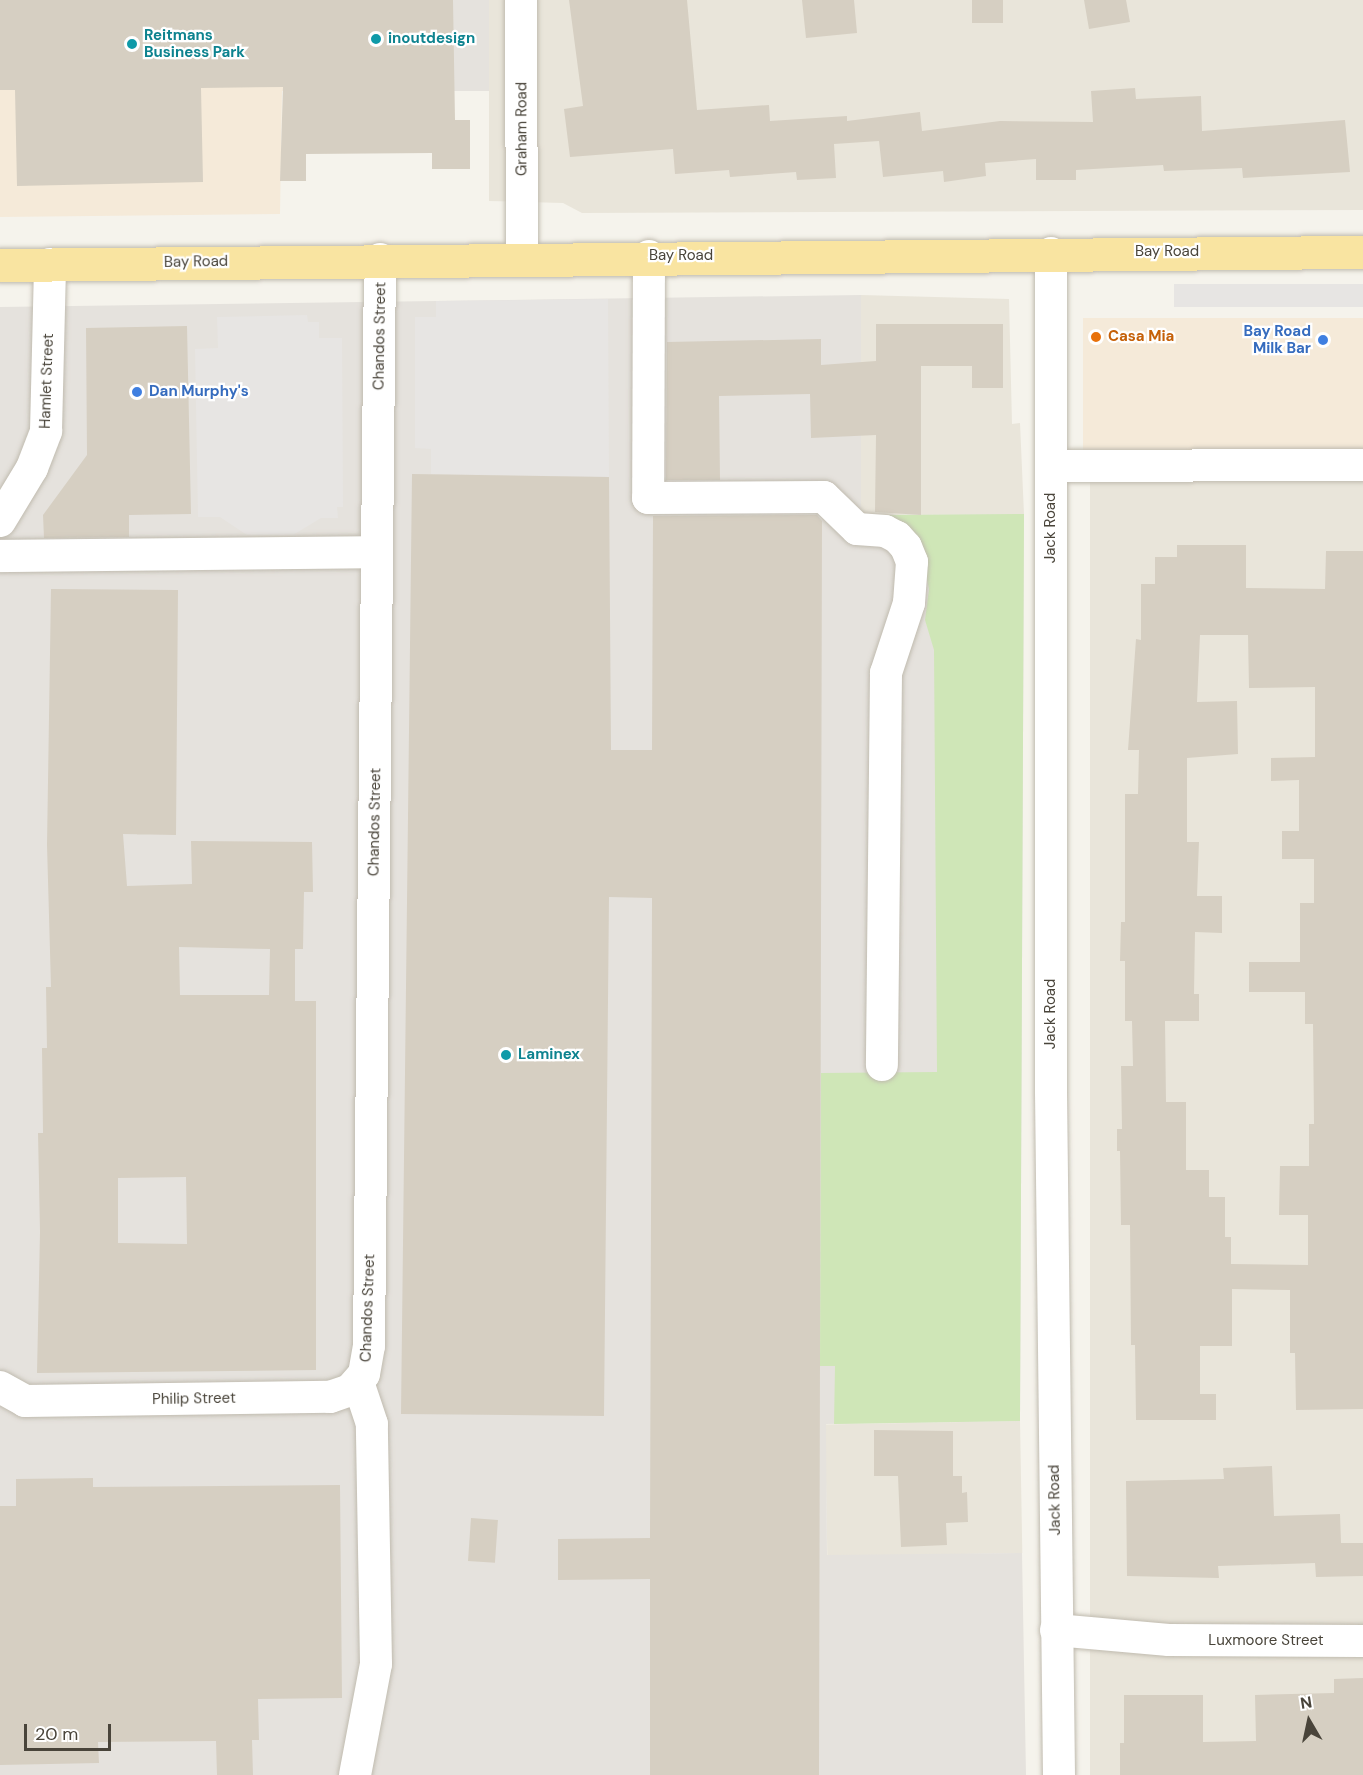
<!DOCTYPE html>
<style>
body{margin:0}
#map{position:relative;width:1363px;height:1775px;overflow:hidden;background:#f5f3ec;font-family:"DM Sans",sans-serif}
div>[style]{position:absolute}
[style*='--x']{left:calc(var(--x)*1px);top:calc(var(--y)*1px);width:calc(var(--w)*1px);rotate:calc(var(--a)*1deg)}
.residential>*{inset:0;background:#e9e5da;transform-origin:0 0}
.commercial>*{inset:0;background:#f5ead9;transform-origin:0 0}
.industrial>*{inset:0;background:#e5e2dd;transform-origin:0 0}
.green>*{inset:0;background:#cfe6b7}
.parking>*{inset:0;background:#e7e5e3;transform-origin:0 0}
.building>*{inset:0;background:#d6cfc2;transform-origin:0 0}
.roads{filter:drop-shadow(0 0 2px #c0bbaf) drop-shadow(0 0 2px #c0bbaf)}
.minor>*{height:32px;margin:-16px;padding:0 16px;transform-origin:16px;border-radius:16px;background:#fff}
.major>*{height:33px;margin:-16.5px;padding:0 16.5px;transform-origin:16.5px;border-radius:16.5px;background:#f9e4a1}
.dots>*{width:16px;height:16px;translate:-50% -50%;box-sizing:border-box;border:3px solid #fff;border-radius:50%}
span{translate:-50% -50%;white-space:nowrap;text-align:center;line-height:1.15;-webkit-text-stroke:4.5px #fff;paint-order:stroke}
.culture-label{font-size:15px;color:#0d838f;font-weight:700}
.left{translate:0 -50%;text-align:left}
.street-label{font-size:15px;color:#49443a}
.shop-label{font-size:15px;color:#366cbe;font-weight:700}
.right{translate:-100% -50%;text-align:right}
.food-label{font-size:15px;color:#c56008;font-weight:700}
.north{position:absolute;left:1279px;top:1691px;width:60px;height:60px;-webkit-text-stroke:4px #fff;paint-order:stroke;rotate:351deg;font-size:16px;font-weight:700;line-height:24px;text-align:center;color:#49443a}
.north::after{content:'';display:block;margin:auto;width:21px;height:27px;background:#49443a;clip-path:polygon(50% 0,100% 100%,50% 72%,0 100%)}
.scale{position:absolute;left:24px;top:1724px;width:87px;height:27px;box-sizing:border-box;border:3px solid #49443a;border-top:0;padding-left:8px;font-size:18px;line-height:21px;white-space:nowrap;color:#49443a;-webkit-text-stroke:4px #fff;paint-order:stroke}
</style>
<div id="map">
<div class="residential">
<div style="clip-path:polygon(489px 0,1363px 0,1363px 210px,582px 213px,563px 203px,489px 201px)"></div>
<div style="clip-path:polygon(861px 295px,1009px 299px,1012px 424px,1020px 423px,1024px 514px,860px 515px)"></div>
<div style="left:1363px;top:477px;width:1298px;height:273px;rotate:90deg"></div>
<div style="left:1020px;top:1421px;width:132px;height:195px;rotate:89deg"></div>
</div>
<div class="commercial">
<div style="clip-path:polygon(0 0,308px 91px,282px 91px,280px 214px,0 217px)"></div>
<div style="left:1083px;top:318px;width:280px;height:143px"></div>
</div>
<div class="industrial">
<div style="left:304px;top:0;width:185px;height:91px"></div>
<div style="clip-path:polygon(861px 295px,861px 515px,1024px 514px,1020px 1421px,826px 1424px,827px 1555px,1022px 1553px,1026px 1775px,0 1775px,0 307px)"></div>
</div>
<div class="green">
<div style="clip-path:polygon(1024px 514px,1020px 1421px,834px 1424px,835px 1366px,820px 1366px,821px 1073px,937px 1072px,934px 650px,925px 620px,929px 589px,919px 543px,910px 528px,881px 515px)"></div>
</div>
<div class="parking">
<div style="left:1174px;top:284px;width:189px;height:23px"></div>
<div style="clip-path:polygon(608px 299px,609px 477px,431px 474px,431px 449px,415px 448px,415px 317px,436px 317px,436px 301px)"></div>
<div style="clip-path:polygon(307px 315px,308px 322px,319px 322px,319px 338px,342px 338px,343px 507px,337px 507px,338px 518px,321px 518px,293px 535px,247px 535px,220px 517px,198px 517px,195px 349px,218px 348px,217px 317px)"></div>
</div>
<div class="building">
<div style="clip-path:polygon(0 0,453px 0,455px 120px,470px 120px,470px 169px,432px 169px,432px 153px,306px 154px,306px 181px,280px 181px,283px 87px,201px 88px,203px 182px,17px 186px,15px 90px,0 90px)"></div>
<div style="clip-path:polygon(569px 0,687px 0,697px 110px,769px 105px,770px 121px,847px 116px,847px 121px,920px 112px,922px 131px,1000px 121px,1093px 122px,1091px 91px,1135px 88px,1136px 99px,1201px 96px,1202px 131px,1345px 120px,1350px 172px,1243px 178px,1242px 168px,1164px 171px,1163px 165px,1076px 170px,1076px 180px,1036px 180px,1036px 159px,985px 163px,986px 176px,944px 182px,943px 171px,883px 177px,879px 141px,834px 144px,836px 178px,797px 180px,796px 172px,730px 177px,729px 170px,675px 174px,673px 149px,570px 157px,564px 109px,583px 106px)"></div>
<div style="clip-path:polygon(802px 0,854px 0,857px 33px,806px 38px)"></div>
<div style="left:972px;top:0;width:31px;height:23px"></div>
<div style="clip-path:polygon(1084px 0,1126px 0,1130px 22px,1089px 29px)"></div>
<div style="clip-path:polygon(876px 324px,1003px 324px,1003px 388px,972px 388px,972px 366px,921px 366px,921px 515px,875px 512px,876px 435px,811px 438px,810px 394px,719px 396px,720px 480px,666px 480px,667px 342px,821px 339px,821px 365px,876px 361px)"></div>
<div style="clip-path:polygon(187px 326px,191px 514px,129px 515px,129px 537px,44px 538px,43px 515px,87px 455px,86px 328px)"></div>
<div style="clip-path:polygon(412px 474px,609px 477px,611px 750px,652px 750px,653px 516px,817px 515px,822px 521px,819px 1775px,650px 1775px,650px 1579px,558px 1580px,558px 1539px,650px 1538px,652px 898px,609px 897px,604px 1416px,401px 1414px)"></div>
<div style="clip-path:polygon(evenodd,1177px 545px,1246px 545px,1246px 588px,1325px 589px,1326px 551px,1363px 551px,1363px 1409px,1296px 1410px,1295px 1353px,1290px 1353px,1290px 1290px,1232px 1289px,1232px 1346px,1200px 1346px,1200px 1394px,1216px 1394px,1216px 1420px,1136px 1420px,1135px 1345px,1131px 1345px,1130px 1225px,1121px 1225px,1120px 1151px,1117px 1151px,1117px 1129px,1122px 1129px,1121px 1066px,1133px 1066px,1132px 1021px,1125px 1021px,1125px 961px,1120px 961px,1121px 922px,1125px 922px,1125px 794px,1138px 794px,1139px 750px,1128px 750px,1136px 639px,1141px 640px,1141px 584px,1155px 584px,1155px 557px,1177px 557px,1177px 545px,1200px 635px,1248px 635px,1249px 688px,1315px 687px,1315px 757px,1271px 758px,1271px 781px,1299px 780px,1299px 831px,1282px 831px,1282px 859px,1314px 859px,1314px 903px,1300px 903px,1300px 962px,1249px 962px,1249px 992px,1305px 992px,1305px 1024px,1313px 1024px,1314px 1124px,1309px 1124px,1309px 1166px,1280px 1166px,1279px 1215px,1308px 1215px,1308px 1265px,1231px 1264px,1231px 1237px,1225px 1237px,1225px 1197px,1209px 1197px,1209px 1170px,1186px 1170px,1186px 1102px,1166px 1102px,1165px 1021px,1199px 1021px,1199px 994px,1194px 994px,1195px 932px,1222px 933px,1222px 896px,1197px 896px,1199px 842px,1187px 842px,1187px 758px,1238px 754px,1237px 701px,1197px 702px,1200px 635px)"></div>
<div style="clip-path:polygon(evenodd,51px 589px,178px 590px,176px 835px,123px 834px,127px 886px,192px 884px,191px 841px,312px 842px,313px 892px,304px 892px,303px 949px,295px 949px,295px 1001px,316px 1001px,316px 1370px,37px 1373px,40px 1232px,38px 1133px,43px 1133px,42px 1048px,47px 1048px,46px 987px,51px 987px,47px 845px,51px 589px,179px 947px,270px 949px,269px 995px,180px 995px,179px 947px,51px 589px,186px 1177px,187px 1244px,118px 1243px,118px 1178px,186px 1177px)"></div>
<div style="clip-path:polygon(874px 1430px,953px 1431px,953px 1476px,962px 1476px,962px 1493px,967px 1492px,968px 1522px,946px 1523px,947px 1545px,901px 1547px,898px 1476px,874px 1476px)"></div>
<div style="clip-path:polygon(1272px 1466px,1274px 1516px,1340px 1514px,1341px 1543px,1363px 1543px,1363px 1576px,1316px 1577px,1315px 1563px,1218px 1566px,1219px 1578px,1127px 1576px,1126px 1481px,1224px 1479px,1223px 1468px)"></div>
<div style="clip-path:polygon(93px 1478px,93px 1487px,340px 1485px,342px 1698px,258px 1699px,259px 1740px,252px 1740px,253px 1775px,217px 1775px,216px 1741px,98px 1742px,99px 1763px,0 1765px,0 1506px,16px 1506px,16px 1479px)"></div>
<div style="left:471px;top:1518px;width:27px;height:43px;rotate:4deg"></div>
<div style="clip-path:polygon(1363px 1678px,1363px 1775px,1120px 1775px,1120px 1743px,1124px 1743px,1124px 1695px,1203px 1695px,1203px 1742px,1256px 1741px,1255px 1695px,1334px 1693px,1334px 1679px)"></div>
</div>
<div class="roads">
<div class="minor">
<div style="--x:521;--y:0;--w:257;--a:89.8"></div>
<div style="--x:1051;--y:253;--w:839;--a:90"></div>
<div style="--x:1051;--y:1092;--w:683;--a:89.33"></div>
<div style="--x:649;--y:256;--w:242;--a:90.2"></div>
<div style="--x:648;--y:498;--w:176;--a:-0.3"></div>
<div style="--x:824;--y:497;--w:46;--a:44.1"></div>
<div style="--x:857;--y:529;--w:28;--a:4"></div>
<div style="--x:885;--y:531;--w:13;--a:27"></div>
<div style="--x:897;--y:537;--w:13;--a:48"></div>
<div style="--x:906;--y:547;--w:16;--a:68"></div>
<div style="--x:912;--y:562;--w:41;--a:94.2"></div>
<div style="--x:909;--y:603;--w:74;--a:108.2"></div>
<div style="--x:886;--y:673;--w:392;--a:90.6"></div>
<div style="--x:1051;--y:466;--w:312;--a:-0.2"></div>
<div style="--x:0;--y:521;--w:62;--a:-58.9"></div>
<div style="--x:32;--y:468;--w:40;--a:-69"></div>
<div style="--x:46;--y:431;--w:167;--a:-88.6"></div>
<div style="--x:0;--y:556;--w:377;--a:-0.6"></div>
<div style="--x:0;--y:1387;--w:29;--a:29"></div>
<div style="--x:25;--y:1401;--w:305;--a:-0.8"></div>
<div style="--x:330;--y:1397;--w:21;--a:-19"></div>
<div style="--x:350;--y:1390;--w:21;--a:-49"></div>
<div style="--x:364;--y:1374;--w:28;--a:-80"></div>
<div style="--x:369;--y:1346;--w:1087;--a:-89.42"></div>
<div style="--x:1056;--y:1630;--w:113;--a:5.1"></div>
<div style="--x:1169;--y:1640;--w:194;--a:0.3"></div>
<div style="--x:355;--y:1775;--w:113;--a:-79.3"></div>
<div style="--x:376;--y:1664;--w:240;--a:-91"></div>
<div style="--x:372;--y:1424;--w:44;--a:-108.4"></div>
</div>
<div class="major">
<div style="--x:0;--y:265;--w:1363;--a:-0.55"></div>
</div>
</div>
<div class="dots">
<div style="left:376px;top:39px;background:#0f9aa8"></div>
<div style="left:132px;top:44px;background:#0f9aa8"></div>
<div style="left:1096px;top:337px;background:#e8710a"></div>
<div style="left:1323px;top:340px;background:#3f7fe0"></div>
<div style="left:137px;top:392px;background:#3f7fe0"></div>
<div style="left:506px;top:1055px;background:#0f9aa8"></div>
</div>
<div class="culture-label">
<span class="left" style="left:144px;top:44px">Reitmans<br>Business Park</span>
<span class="left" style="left:388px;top:39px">inoutdesign</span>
<span class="left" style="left:518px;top:1055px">Laminex</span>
</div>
<div class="street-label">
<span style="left:522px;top:129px;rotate:-90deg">Graham Road</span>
<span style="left:1167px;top:252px">Bay Road</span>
<span style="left:681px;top:256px">Bay Road</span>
<span style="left:196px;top:262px;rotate:-1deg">Bay Road</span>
<span style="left:380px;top:336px;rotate:-89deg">Chandos Street</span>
<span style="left:47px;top:381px;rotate:-88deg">Hamlet Street</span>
<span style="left:1051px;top:528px;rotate:-90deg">Jack Road</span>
<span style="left:375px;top:822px;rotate:-89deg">Chandos Street</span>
<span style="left:1051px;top:1014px;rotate:-90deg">Jack Road</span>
<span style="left:368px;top:1308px;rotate:-88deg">Chandos Street</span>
<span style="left:194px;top:1399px;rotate:-1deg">Philip Street</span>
<span style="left:1055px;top:1500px;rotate:-91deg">Jack Road</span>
<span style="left:1266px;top:1641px">Luxmoore Street</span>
</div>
<div class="shop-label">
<span class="right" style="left:1311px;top:340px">Bay Road<br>Milk Bar</span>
<span class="left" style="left:149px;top:392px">Dan Murphy's</span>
</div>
<div class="food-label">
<span class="left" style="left:1108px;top:337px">Casa Mia</span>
</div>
<div class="north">N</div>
<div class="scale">20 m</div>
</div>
